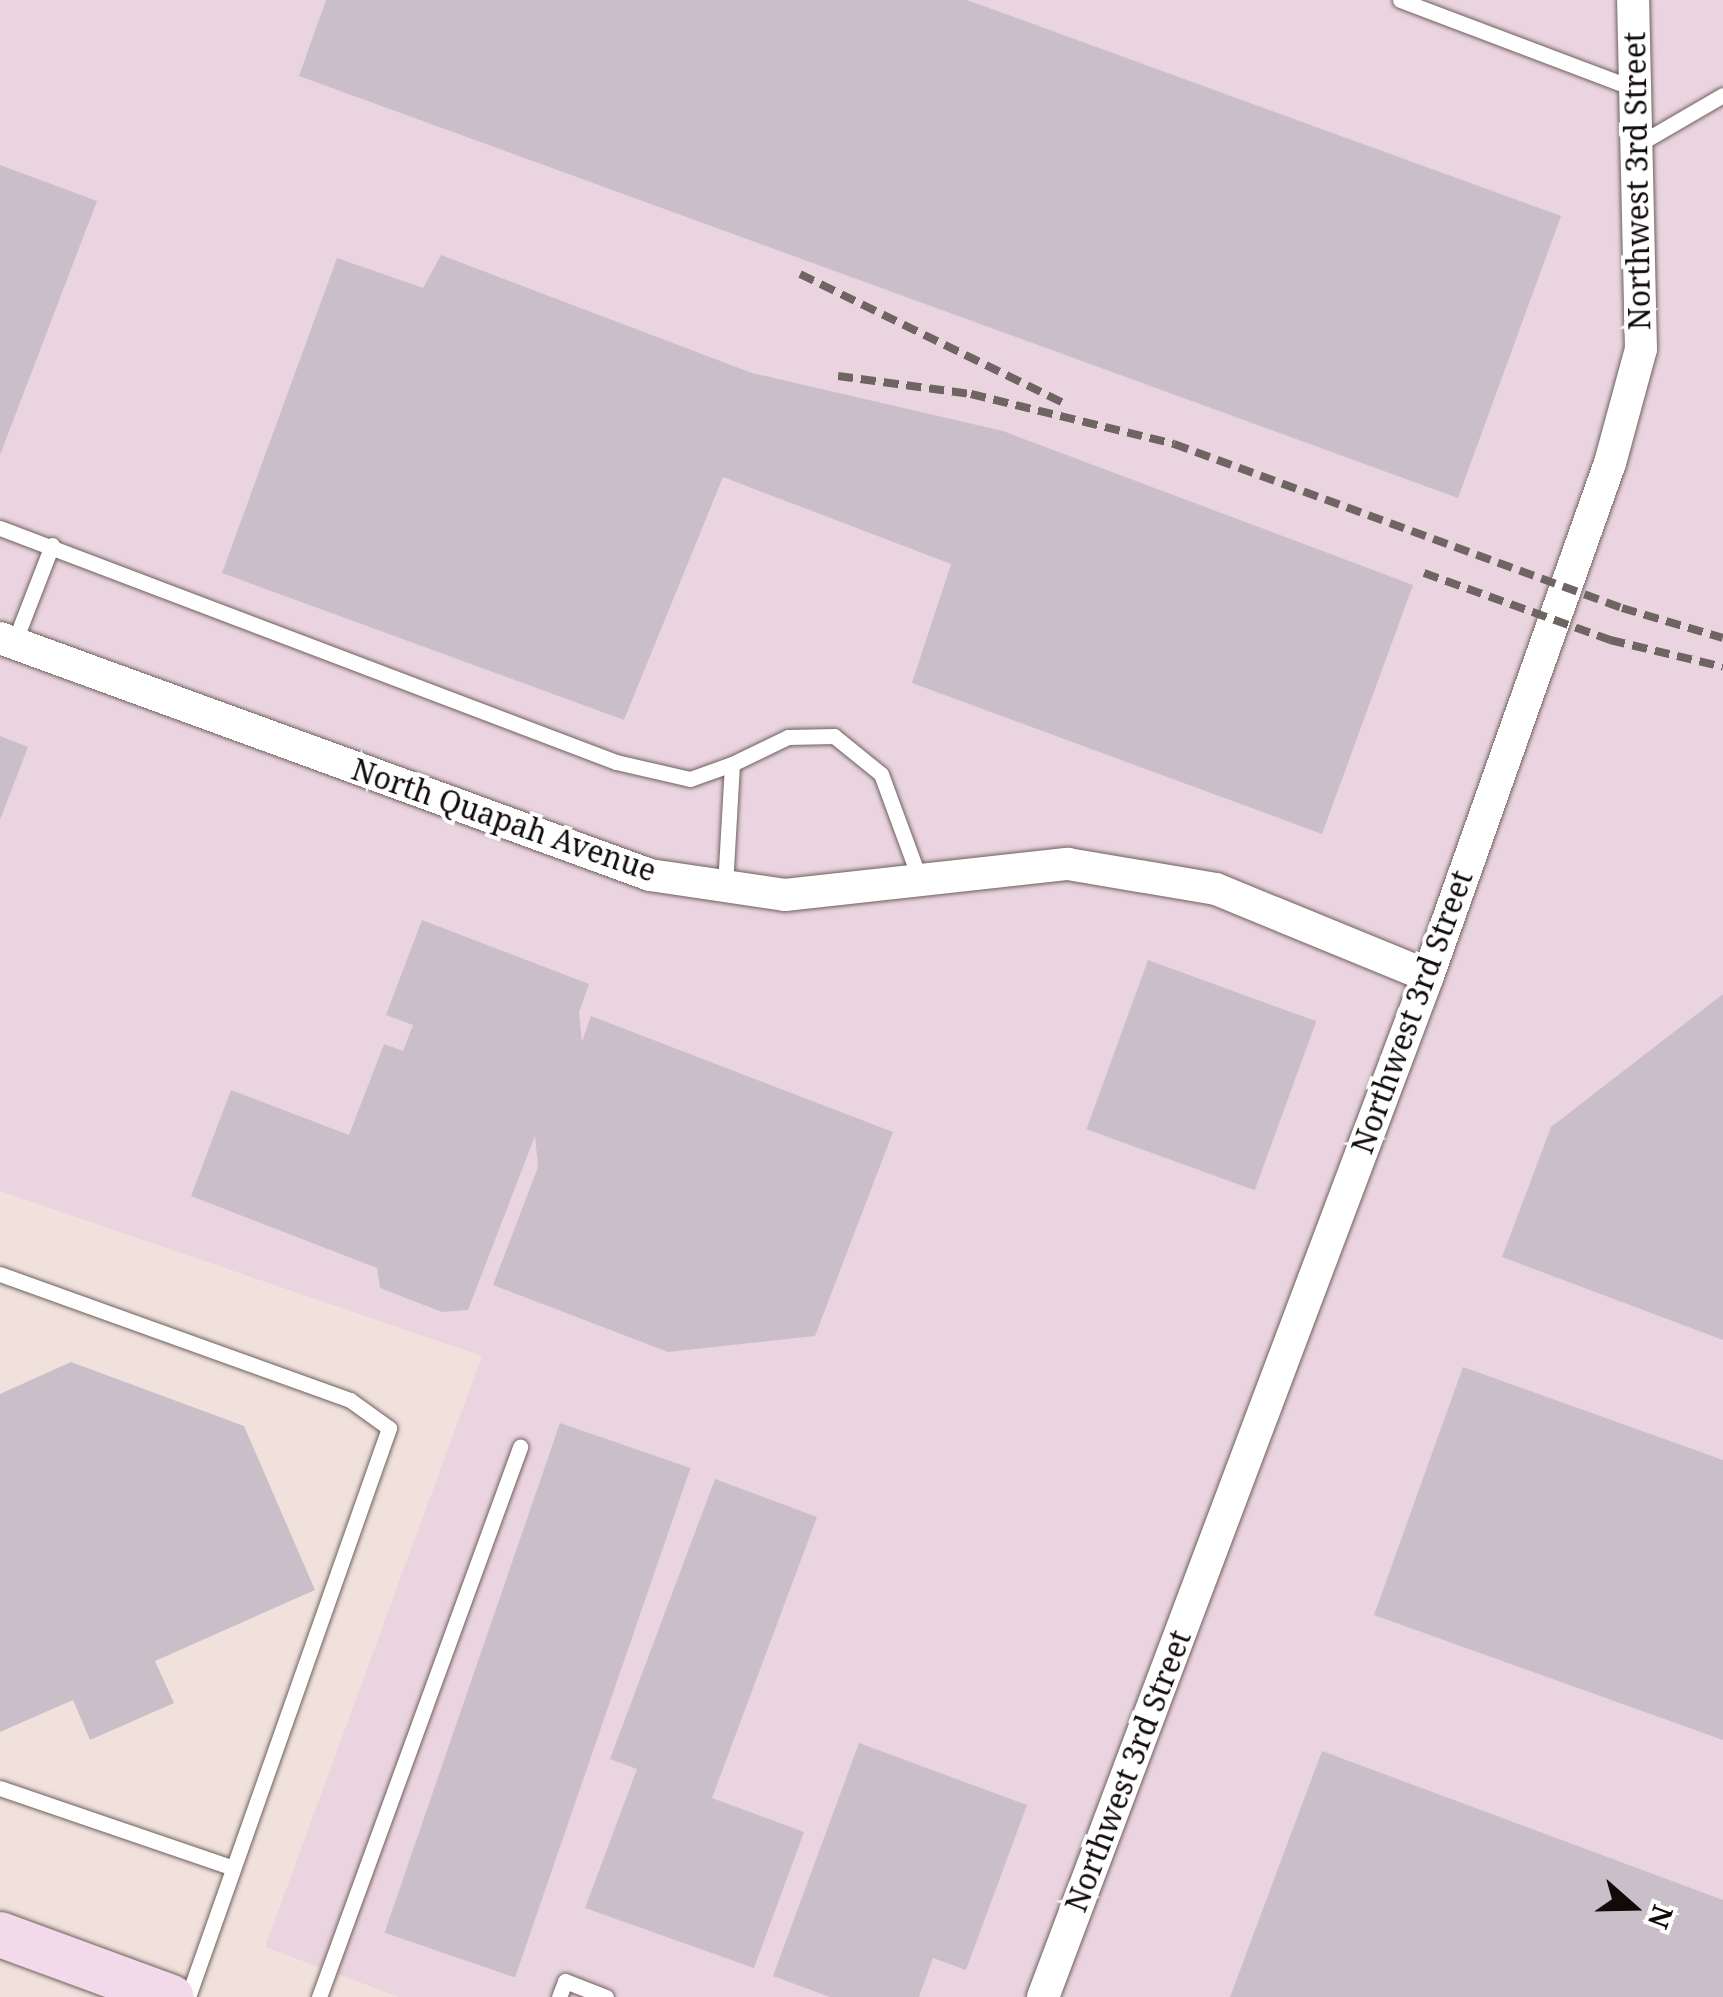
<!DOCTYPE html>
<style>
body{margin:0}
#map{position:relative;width:1723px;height:1997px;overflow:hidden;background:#f1e1dc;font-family:"Noto Serif",serif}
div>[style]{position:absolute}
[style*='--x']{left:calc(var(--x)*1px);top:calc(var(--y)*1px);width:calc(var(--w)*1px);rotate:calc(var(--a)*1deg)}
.industrial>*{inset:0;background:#ead4e0}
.building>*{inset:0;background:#cabfc9;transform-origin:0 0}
.roads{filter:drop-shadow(0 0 2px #6e615c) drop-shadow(0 0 2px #6e615c)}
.lane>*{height:15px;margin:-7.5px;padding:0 7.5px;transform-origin:7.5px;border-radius:7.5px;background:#fff}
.street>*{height:32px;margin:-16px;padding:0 16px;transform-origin:16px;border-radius:16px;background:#fff}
.secondary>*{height:45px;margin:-22.5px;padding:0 22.5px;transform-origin:22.5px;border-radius:22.5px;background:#f3daea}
.rail>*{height:8px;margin-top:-4px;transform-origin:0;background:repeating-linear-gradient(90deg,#6e6461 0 15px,transparent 0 23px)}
span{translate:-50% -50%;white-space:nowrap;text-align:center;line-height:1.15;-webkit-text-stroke:8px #fff;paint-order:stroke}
.street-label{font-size:30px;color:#100b09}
.north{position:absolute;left:1583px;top:1857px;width:100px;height:100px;-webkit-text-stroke:8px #fff;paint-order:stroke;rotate:110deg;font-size:28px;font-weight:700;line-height:40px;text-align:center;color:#100b09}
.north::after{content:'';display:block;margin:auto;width:35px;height:45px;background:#100b09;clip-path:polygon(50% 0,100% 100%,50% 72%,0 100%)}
</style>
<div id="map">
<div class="industrial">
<div style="clip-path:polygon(0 0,1723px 0,1723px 1997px,399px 1997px,265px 1947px,482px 1356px,0 1191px)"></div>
</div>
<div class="building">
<div style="clip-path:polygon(326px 0,967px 0,1561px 216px,1458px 498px,299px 76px)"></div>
<div style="clip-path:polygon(0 165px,97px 201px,0 455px)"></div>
<div style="clip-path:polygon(441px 255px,752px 373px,1003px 431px,1413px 585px,1322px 834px,912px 683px,951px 564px,723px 477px,624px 720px,222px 573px,337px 258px,423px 288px)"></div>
<div style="clip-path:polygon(0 736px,28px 747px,0 820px)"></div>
<div style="clip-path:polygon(422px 920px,589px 984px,579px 1012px,582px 1042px,591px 1016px,893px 1132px,815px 1336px,668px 1352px,493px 1285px,538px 1167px,535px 1136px,468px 1310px,442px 1312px,380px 1288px,377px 1268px,191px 1196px,231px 1090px,349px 1135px,384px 1044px,403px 1051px,413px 1025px,386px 1015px)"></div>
<div style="left:1148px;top:960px;width:179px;height:180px;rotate:20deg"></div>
<div style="clip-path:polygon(1723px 994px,1723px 1340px,1502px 1257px,1551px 1127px)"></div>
<div style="clip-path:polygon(71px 1362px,244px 1426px,315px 1590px,155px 1661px,174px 1703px,90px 1740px,73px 1700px,0 1732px,0 1394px)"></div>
<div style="clip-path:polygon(1463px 1367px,1723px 1460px,1723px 1740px,1374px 1615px)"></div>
<div style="left:560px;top:1423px;width:138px;height:539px;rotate:19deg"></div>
<div style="clip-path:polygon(715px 1479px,817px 1517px,712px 1798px,804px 1832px,754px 1968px,585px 1908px,637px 1769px,610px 1759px)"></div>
<div style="clip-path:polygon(859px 1743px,1027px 1805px,966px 1970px,933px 1958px,919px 1997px,830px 1997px,773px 1976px)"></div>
<div style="clip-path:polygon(1322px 1751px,1723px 1900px,1723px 1997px,1230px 1997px)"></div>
</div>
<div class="roads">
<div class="lane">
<div style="--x:1400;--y:0;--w:251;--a:20.7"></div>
<div style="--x:1637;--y:145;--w:99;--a:-30.2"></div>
<div style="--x:0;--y:528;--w:659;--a:20.8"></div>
<div style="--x:616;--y:762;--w:76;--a:12.9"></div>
<div style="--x:690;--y:779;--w:45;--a:-19.7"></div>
<div style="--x:14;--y:643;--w:105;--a:-68.8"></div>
<div style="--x:725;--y:886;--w:122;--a:-86.7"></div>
<div style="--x:732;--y:764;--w:62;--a:-25.7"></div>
<div style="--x:788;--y:737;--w:46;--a:-1.2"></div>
<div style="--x:834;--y:736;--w:60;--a:39"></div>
<div style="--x:881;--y:774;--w:113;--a:69.8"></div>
<div style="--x:0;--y:1274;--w:372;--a:19.8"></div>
<div style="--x:350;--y:1400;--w:48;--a:35.7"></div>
<div style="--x:389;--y:1428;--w:603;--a:109.46"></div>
<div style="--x:0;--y:1788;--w:246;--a:18.9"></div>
<div style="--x:319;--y:1997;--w:586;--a:-69.92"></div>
<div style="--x:559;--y:1997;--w:17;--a:-69"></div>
<div style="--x:565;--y:1981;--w:44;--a:21.3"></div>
</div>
<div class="street">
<div style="--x:0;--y:638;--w:692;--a:20.03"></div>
<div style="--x:650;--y:875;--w:136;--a:8.4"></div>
<div style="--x:785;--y:895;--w:285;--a:-6.3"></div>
<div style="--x:1068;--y:864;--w:150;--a:9.6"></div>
<div style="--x:1216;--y:889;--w:229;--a:22.3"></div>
<div style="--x:1043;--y:1997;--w:1091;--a:-69.34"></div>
<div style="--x:1428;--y:976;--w:544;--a:-70.47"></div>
<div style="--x:1610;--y:463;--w:118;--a:-74.8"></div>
<div style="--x:1641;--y:349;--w:349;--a:-91.3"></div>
</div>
<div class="secondary">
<div style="--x:0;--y:1934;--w:182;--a:20.2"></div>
</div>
</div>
<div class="rail">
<div style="--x:800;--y:274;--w:295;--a:26.1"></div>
<div style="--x:838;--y:376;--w:134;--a:7.7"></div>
<div style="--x:971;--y:394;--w:209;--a:13.8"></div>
<div style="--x:1174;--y:444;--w:477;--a:20.1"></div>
<div style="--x:1622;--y:608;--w:105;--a:16.5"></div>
<div style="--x:1424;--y:573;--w:198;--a:19.8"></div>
<div style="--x:1610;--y:640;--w:116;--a:13.4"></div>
</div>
<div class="street-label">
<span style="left:1637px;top:181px;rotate:-91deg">Northwest 3rd Street</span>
<span style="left:504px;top:820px;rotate:19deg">North Quapah Avenue</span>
<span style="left:1412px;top:1012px;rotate:-70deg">Northwest 3rd Street</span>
<span style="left:1128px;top:1771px;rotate:-69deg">Northwest 3rd Street</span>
</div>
<div class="north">N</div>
</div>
